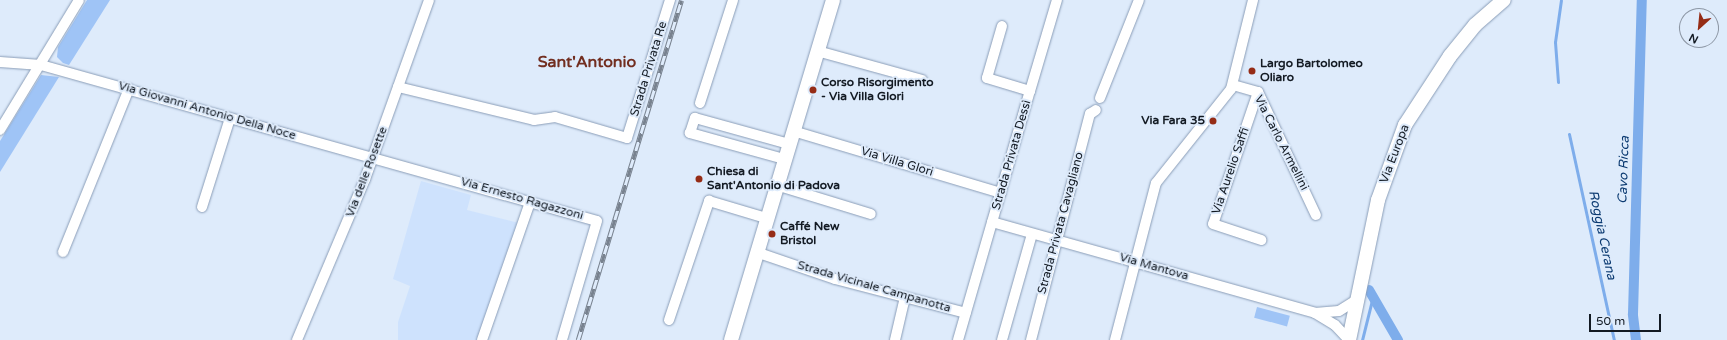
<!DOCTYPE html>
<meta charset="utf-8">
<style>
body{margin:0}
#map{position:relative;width:1727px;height:340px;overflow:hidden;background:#deebfb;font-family:"Varela Round",sans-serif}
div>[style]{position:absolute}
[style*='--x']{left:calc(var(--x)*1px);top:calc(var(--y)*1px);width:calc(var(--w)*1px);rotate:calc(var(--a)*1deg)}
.built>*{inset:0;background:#cee2fd}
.green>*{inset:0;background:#9fc4f6;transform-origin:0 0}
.stream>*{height:3px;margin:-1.5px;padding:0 1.5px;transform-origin:1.5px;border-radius:1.5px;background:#7eadeb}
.canal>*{height:10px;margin:-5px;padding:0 5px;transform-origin:5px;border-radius:5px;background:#7eadeb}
.roads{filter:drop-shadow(0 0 1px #8a9db7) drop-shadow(0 0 1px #8a9db7)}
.street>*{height:10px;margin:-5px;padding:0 5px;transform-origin:5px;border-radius:5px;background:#fff}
.secondary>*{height:14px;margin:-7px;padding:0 7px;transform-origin:7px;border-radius:7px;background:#fff}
.rail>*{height:4.5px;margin-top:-2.25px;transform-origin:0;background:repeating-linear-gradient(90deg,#deebfb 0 9px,#78828f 0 18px);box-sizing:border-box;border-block:1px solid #78828f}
.dots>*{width:11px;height:11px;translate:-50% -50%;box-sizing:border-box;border:2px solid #deebfb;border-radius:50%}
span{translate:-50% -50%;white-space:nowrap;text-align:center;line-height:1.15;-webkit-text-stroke:4px #deebfb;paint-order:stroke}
.poi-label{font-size:12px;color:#131a23;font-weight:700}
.left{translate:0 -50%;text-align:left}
.right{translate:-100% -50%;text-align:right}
.street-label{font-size:12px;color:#131a23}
.water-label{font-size:13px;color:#0b3a71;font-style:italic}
.district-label{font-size:16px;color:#722e20;font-weight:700}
.north{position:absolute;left:1679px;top:8px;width:40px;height:40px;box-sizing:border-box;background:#deebfb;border:1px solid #8d97a5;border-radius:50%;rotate:207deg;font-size:11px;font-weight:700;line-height:16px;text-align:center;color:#131a23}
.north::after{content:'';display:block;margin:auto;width:14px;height:18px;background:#952c16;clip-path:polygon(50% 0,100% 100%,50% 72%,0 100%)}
.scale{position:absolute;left:1589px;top:314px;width:72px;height:18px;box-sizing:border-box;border:2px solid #131a23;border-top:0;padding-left:5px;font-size:12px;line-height:14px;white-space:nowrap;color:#131a23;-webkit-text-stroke:3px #deebfb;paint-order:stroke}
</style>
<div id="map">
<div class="built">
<div style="clip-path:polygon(421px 181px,471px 195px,467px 210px,519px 223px,480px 340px,398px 340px,398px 322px,410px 286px,393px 279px)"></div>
</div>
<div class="green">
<div style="clip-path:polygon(87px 0,110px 0,69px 65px,63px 63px,57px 57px,58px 47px)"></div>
<div style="clip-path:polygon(41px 75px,59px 77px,0 172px,0 141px)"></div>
<div style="left:1257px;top:307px;width:34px;height:11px;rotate:15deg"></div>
</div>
<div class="stream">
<div style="--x:1558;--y:82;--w:40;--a:-94.3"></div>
<div style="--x:1555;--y:42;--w:42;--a:-81.9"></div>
<div style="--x:1569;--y:134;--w:211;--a:77.7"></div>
<div style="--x:1362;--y:340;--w:45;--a:-76"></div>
</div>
<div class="canal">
<div style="--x:1369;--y:290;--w:58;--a:59.9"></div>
<div style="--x:1636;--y:340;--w:26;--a:-97"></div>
<div style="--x:1633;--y:314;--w:314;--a:-88.4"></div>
</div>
<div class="roads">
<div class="street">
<div style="--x:817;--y:51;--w:109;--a:15.4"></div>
<div style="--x:0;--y:62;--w:41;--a:4.2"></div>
<div style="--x:41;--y:65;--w:577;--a:15.67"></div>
<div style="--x:597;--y:221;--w:124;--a:106.4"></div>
<div style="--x:1233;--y:85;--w:26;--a:16"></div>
<div style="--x:1258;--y:92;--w:136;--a:64.8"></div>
<div style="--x:398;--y:87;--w:140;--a:13.6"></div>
<div style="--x:534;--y:120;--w:21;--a:-8"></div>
<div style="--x:555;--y:117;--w:75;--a:16.3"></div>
<div style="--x:627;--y:138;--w:145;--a:-72.7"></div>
<div style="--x:1030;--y:91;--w:95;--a:-73.5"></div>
<div style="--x:1258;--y:92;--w:139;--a:108.8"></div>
<div style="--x:1213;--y:224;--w:51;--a:18.4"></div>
<div style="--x:1100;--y:98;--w:105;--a:-68.3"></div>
<div style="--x:700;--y:103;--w:108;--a:-72.2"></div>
<div style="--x:0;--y:130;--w:152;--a:-58.7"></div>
<div style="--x:793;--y:131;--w:217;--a:16.6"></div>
<div style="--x:784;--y:159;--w:98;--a:-164.5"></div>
<div style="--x:690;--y:133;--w:16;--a:-72"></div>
<div style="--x:695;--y:118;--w:98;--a:15.5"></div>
<div style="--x:776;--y:185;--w:99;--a:17"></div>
<div style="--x:202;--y:207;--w:93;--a:-72.5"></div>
<div style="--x:992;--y:222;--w:336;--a:15.7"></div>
<div style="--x:1315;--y:313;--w:23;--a:31"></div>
<div style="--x:1335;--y:325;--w:21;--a:47"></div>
<div style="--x:63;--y:252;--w:176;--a:-68"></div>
<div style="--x:756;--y:252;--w:83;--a:18.9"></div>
<div style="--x:835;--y:279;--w:135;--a:14.5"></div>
<div style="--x:1315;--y:313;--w:24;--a:-5"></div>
<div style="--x:1339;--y:311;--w:22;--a:-32"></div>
<div style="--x:669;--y:320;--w:126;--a:-71.4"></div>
<div style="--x:709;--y:201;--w:59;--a:16.6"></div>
<div style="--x:297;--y:340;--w:175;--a:-67.1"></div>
<div style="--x:365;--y:179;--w:190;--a:-70.3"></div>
<div style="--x:482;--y:340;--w:146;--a:-70.8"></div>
<div style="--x:895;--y:340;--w:44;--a:-76.9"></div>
<div style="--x:958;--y:340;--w:259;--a:-73.9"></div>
<div style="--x:1030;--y:91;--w:45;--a:-163.2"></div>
<div style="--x:987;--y:78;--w:54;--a:-73.9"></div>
<div style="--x:1002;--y:340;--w:110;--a:-74.2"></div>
<div style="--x:1031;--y:340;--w:234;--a:-75.4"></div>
<div style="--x:1090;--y:114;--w:7;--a:-34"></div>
<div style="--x:1115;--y:340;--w:162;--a:-75.4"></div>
<div style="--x:1156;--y:183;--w:120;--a:-51.4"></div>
<div style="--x:1231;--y:89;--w:92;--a:-76.1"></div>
</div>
<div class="secondary">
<div style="--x:731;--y:340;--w:355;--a:-73.3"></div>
<div style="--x:1349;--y:340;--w:143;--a:-78.3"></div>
<div style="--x:1378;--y:200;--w:80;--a:-70.2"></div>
<div style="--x:1405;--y:125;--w:82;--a:-56.9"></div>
<div style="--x:1450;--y:56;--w:40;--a:-51"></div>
<div style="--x:1475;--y:25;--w:38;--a:-41"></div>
</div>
</div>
<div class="rail">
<div style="--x:578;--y:340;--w:355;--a:-73.1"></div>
</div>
<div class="dots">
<div style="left:1252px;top:71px;background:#952c16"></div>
<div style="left:813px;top:90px;background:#952c16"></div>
<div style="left:1213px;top:121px;background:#952c16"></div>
<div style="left:699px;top:179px;background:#952c16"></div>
<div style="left:772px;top:234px;background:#952c16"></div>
</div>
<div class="poi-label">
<span class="left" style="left:1260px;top:71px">Largo Bartolomeo<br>Oliaro</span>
<span class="left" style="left:821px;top:90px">Corso Risorgimento<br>- Via Villa Glori</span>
<span class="right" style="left:1205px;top:121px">Via Fara 35</span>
<span class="left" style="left:707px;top:179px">Chiesa di<br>Sant'Antonio di Padova</span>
<span class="left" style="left:780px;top:234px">Caffé New<br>Bristol</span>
</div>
<div class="street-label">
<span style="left:649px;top:69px;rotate:-73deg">Strada Privata Re</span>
<span style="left:207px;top:111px;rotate:16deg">Via Giovanni Antonio Della Noce</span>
<span style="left:1281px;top:143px;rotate:63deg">Via Carlo Armellini</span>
<span style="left:1395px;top:154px;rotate:-69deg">Via Europa</span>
<span style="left:1012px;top:155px;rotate:-74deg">Strada Privata Dessì</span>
<span style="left:897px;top:162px;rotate:17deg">Via Villa Glori</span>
<span style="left:1231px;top:171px;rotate:-71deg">Via Aurelio Saffi</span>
<span style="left:367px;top:172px;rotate:-69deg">Via delle Rosette</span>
<span style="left:522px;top:199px;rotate:16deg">Via Ernesto Ragazzoni</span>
<span style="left:1061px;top:223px;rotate:-75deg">Strada Privata Cavagliano</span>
<span style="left:1154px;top:267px;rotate:16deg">Via Mantova</span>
<span style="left:874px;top:287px;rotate:16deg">Strada Vicinale Campanotta</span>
</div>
<div class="water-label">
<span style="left:1624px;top:170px;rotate:-88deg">Cavo Ricca</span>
<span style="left:1602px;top:235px;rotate:78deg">Roggia Cerana</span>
</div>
<div class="district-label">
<span style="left:587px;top:62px">Sant'Antonio</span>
</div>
<div class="north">N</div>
<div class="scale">50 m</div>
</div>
